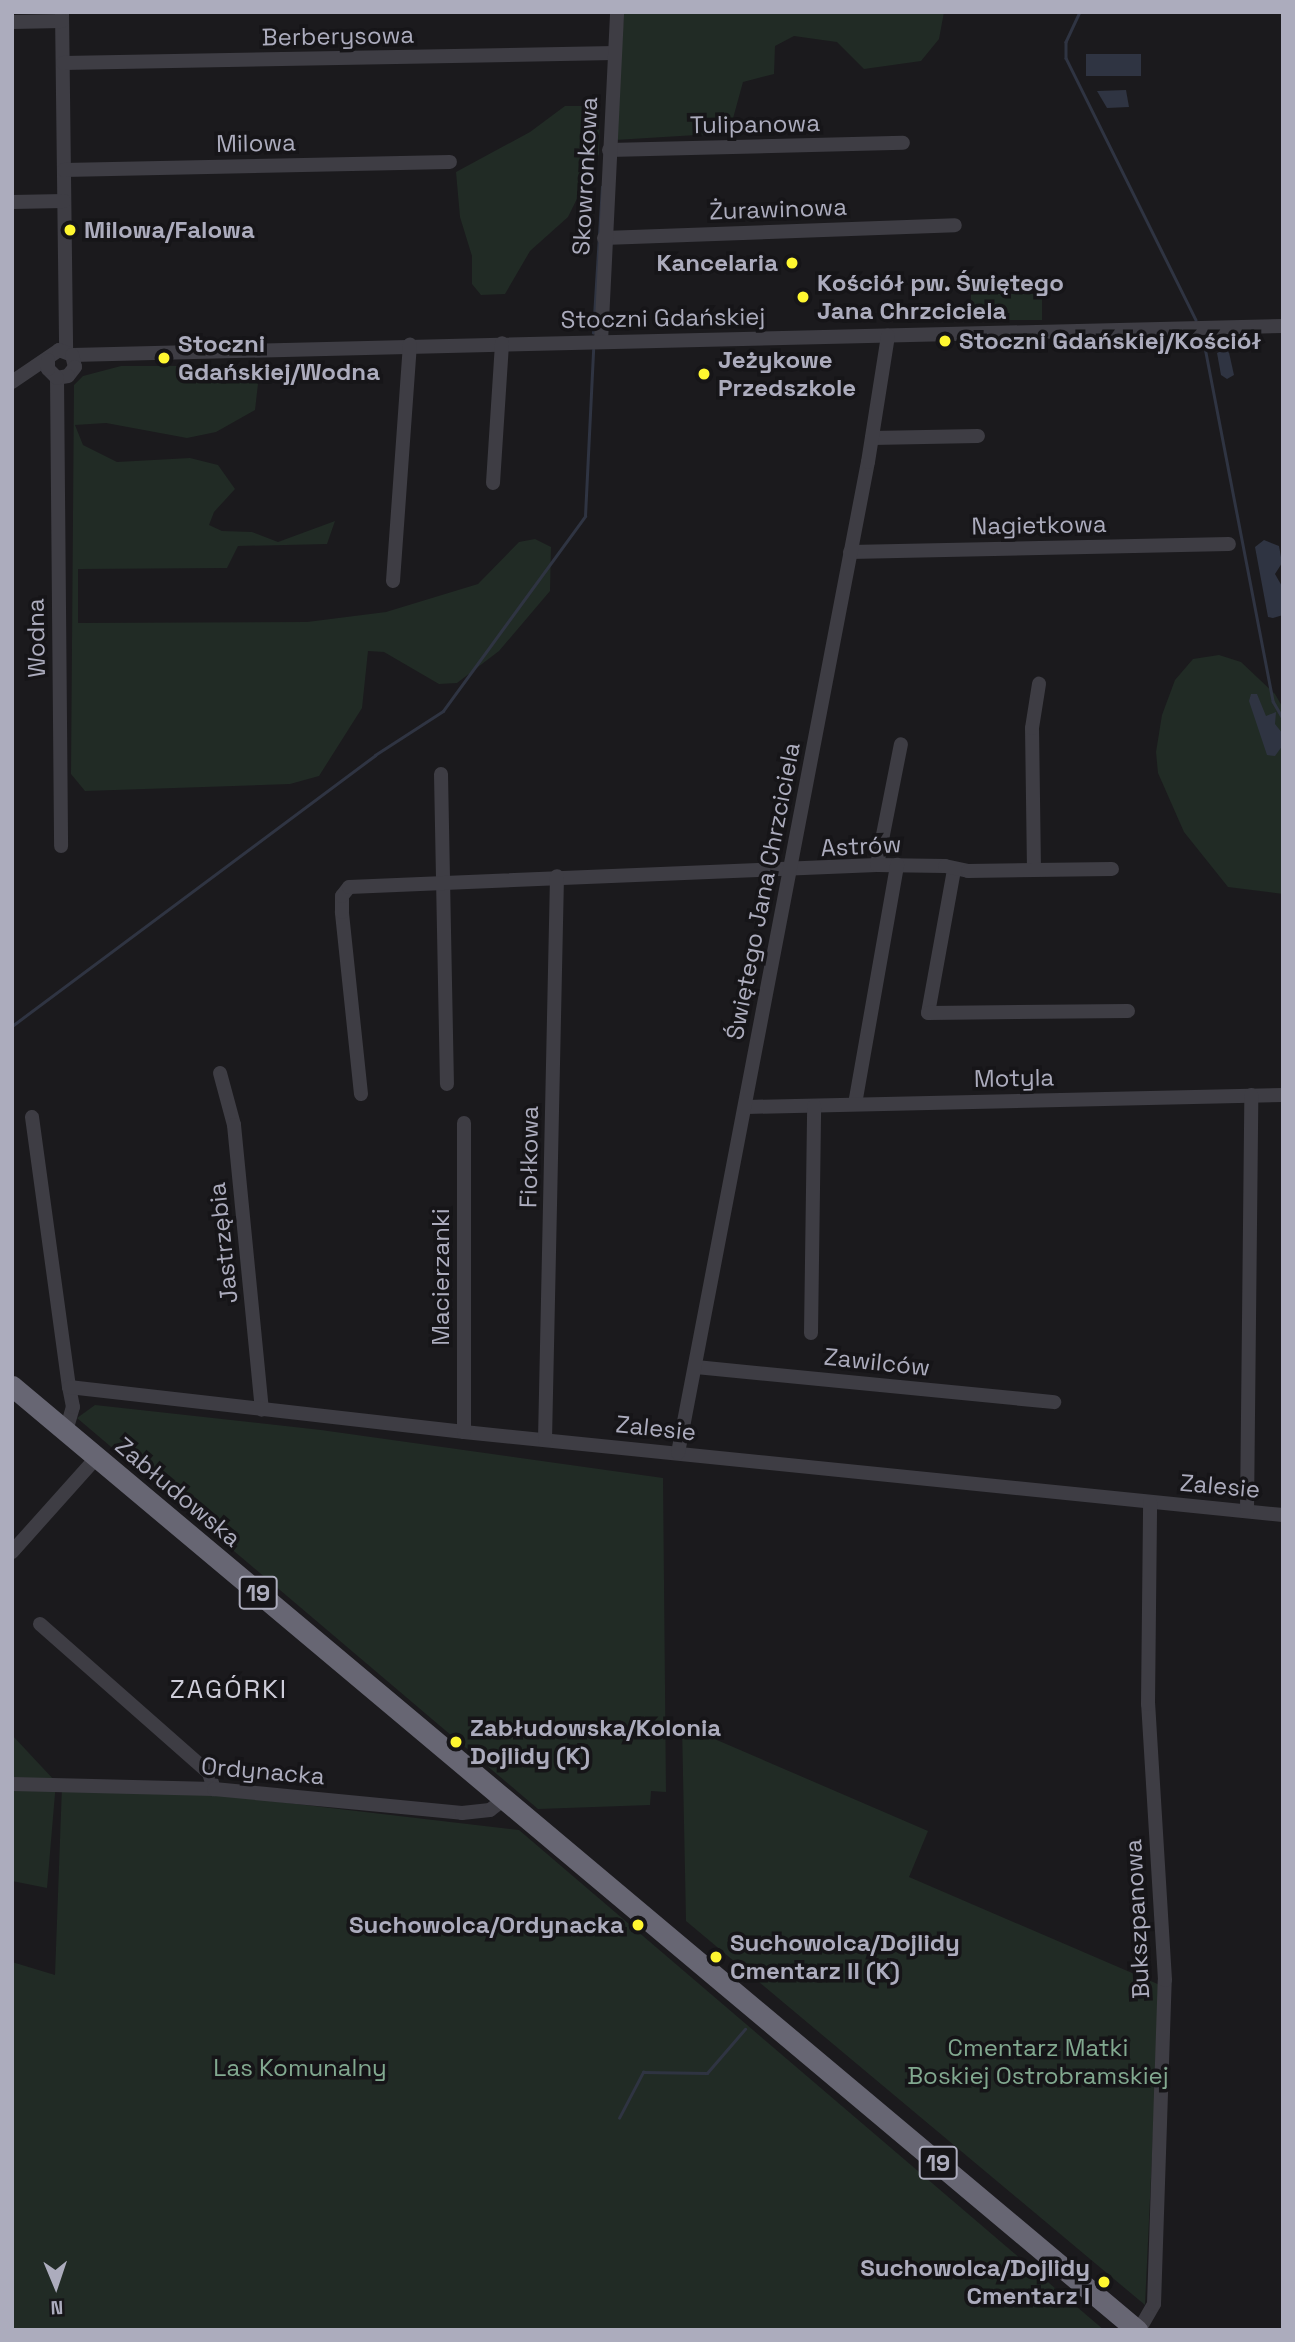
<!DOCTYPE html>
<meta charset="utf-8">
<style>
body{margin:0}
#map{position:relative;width:1295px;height:2342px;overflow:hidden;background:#1b1a1d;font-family:"Space Grotesk",sans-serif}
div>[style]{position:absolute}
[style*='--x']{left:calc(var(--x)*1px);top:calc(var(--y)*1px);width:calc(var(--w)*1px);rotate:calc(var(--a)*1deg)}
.green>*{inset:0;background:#212b25;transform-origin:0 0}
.water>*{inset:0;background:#2f3442;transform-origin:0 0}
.stream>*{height:2.5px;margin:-1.25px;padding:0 1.25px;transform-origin:1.25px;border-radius:1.25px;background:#2f3442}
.minor>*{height:14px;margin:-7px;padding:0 7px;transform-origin:7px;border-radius:7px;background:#3e3d44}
.highway>*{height:21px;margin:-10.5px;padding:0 10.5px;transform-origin:10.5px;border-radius:10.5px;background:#676673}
.dots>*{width:19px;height:19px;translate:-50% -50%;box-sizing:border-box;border:4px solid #161518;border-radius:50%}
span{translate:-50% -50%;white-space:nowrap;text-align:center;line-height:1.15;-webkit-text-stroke:7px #161518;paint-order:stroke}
.shield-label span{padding:2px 5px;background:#161518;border:2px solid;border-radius:5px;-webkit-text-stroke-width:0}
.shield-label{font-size:23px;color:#acacbd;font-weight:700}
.street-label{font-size:24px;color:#acacbd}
.poi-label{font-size:24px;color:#acacbd;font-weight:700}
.left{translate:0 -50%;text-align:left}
.right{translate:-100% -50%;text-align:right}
.park-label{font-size:24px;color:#82a990}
.neighbourhood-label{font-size:26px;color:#cecdd9;letter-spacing:2px}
.frame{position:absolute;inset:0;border:14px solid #acacbd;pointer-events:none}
.north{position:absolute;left:21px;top:2251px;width:70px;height:70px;-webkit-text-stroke:5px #161518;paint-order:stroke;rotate:178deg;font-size:19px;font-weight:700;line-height:28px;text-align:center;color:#acacbd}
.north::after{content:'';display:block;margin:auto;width:24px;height:32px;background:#acacbd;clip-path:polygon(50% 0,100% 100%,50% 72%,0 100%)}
</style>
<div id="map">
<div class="green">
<div style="clip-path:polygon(624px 12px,944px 12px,939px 39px,921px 61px,864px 69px,837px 42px,794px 36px,775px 46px,774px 74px,743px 82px,729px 133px,615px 140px)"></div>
<div style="clip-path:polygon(565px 106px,586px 106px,600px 113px,599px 154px,568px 217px,530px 251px,505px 294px,481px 295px,472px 284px,472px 256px,460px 217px,456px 172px,530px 132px)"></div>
<div style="left:1042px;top:294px;width:26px;height:71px;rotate:90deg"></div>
<div style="clip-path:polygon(121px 366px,179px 366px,247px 375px,258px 384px,255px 410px,216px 432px,187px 438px,106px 423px,75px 425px,83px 445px,117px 462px,190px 458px,218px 465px,235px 489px,214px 512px,209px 525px,222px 531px,252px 532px,278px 542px,335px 521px,327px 544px,238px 546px,227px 568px,78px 569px,78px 623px,307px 622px,386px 612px,478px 584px,519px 542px,535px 539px,551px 547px,550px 591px,499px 651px,457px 683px,439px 684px,384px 652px,368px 651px,362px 708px,319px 776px,290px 784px,85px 791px,71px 774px,74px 385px,83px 376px)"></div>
<div style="clip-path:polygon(1219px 655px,1241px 662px,1275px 694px,1283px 708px,1283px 894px,1228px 887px,1184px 832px,1158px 773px,1156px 752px,1162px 715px,1175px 680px,1193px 659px)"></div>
<div style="clip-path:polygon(95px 1405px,321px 1430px,663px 1478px,666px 1792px,651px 1791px,650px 1805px,538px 1809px,77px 1418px)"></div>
<div style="clip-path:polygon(682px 1725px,928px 1831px,909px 1877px,1160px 1985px,1145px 2305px,686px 1921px)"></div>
<div style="clip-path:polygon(12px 1735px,56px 1782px,47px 1888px,12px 1881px)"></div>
<div style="clip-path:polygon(62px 1786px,211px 1794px,519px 1830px,1104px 2330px,12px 2330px,12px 1962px,55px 1975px)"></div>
</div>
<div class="water">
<div style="left:1086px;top:54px;width:55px;height:22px"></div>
<div style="clip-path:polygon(1126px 90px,1129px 107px,1107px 108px,1097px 91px)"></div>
<div style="clip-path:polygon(1228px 348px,1234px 375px,1227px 379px,1221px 375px,1217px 353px)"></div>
<div style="clip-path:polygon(1264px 540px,1279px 546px,1282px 563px,1275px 574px,1283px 588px,1283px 615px,1273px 618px,1268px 617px,1255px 547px)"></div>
<div style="clip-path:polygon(1257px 694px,1266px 716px,1276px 712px,1275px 724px,1283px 734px,1283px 745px,1275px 756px,1267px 755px,1249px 701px,1251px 694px)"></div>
</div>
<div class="stream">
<div style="--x:1080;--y:12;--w:33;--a:115"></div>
<div style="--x:1066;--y:42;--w:16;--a:90"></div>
<div style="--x:1066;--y:58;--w:292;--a:63.6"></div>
<div style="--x:593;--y:333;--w:146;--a:-86.5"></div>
<div style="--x:1203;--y:337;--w:371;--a:79.1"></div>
<div style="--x:1273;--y:701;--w:20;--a:60"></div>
<div style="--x:12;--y:1026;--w:453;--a:-36.7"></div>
<div style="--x:375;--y:755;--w:81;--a:-32.9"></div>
<div style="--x:443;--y:711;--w:241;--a:-53.9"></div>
<div style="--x:585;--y:516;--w:166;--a:-87.2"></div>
<div style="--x:619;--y:2118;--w:52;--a:-62.4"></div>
<div style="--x:643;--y:2072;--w:64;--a:0.9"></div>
<div style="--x:707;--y:2073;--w:58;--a:-49.2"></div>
</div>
<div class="minor">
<div style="--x:62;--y:12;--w:339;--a:89.3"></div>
<div style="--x:12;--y:22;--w:50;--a:-1.1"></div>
<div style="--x:63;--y:63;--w:552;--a:-1.04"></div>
<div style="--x:609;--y:150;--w:294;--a:-1.4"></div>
<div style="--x:64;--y:170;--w:386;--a:-1.2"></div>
<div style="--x:12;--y:202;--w:52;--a:-1.1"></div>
<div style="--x:604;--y:238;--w:351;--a:-2.1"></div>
<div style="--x:601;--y:342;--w:330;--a:-87.2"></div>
<div style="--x:72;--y:355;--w:1211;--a:-1.37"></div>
<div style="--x:57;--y:378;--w:468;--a:89.5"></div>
<div style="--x:12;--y:382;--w:57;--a:-34.2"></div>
<div style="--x:59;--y:350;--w:14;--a:21"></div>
<div style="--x:72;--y:355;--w:12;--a:76"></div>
<div style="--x:75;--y:367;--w:11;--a:128"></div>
<div style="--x:68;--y:376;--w:11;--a:170"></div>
<div style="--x:57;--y:378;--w:13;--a:-135"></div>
<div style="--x:48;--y:369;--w:9;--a:-90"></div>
<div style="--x:872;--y:438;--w:106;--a:-1.1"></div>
<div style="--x:493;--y:483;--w:140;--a:-86.3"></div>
<div style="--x:850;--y:552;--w:379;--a:-1.2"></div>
<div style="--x:393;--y:581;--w:237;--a:-85.9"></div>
<div style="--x:441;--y:774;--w:310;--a:88.9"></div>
<div style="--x:877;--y:865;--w:123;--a:-78.8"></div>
<div style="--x:954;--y:870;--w:145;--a:100.3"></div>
<div style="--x:928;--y:1013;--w:200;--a:-0.6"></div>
<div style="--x:1034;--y:870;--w:142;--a:-90.8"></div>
<div style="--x:1032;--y:728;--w:45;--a:-81"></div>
<div style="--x:220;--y:1073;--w:54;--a:74.9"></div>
<div style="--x:234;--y:1125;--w:286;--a:84.4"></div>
<div style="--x:361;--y:1094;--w:183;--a:-96"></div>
<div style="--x:342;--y:912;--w:16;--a:-90"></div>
<div style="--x:342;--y:896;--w:11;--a:-52"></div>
<div style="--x:349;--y:887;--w:528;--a:-2.39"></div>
<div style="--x:877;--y:865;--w:68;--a:0.8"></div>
<div style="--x:945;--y:866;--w:24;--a:12"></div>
<div style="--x:968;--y:871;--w:144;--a:-0.8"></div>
<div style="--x:855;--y:1104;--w:243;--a:-80"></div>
<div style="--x:747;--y:1107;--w:536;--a:-1.28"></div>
<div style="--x:32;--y:1117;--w:273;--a:82.2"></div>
<div style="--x:811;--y:1333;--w:227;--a:-89.2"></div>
<div style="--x:696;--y:1367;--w:360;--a:5.6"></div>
<div style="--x:66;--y:1431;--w:25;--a:-74"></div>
<div style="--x:73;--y:1407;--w:20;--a:-101"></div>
<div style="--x:69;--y:1387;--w:398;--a:6.5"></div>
<div style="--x:464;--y:1432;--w:823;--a:5.79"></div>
<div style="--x:464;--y:1432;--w:309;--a:-90"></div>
<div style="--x:545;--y:1440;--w:564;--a:-88.78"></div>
<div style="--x:678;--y:1453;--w:1009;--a:-79.15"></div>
<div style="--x:868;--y:462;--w:128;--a:-81"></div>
<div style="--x:1247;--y:1511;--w:416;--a:-89.4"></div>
<div style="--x:12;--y:1552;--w:126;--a:-48.2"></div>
<div style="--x:40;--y:1624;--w:225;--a:41.4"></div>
<div style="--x:209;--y:1773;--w:17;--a:73"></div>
<div style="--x:12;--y:1784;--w:202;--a:1.4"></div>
<div style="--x:214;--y:1789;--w:249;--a:5.5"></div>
<div style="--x:462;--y:1813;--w:28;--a:-6"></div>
<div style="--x:490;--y:1810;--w:18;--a:-38"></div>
<div style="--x:1139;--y:2330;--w:30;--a:-60"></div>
<div style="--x:1154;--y:2304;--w:324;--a:-88.1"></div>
<div style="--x:1165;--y:1980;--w:277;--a:-93.5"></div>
<div style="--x:1148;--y:1704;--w:202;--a:-89.4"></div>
</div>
<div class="highway">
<div style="--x:12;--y:1386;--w:1469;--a:40"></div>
</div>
<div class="dots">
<div style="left:70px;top:230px;background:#fff730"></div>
<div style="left:792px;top:263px;background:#fff730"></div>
<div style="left:803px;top:297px;background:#fff730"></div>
<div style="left:945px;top:341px;background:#fff730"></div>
<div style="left:164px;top:358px;background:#fff730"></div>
<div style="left:704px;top:374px;background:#fff730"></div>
<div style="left:456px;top:1742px;background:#fff730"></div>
<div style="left:638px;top:1925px;background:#fff730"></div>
<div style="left:716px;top:1957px;background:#fff730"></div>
<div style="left:1104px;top:2282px;background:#fff730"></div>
</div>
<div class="shield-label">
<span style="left:258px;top:1593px">19</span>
<span style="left:938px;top:2163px">19</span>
</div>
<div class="street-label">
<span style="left:338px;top:36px;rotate:-1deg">Berberysowa</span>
<span style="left:755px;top:124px;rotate:-1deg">Tulipanowa</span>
<span style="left:256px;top:143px;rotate:-1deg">Milowa</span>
<span style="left:585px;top:176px;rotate:-87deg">Skowronkowa</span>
<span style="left:778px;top:209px;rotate:-2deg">Żurawinowa</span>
<span style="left:663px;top:318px;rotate:-1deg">Stoczni Gdańskiej</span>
<span style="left:1039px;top:525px;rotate:-1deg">Nagietkowa</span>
<span style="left:36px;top:638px;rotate:-91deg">Wodna</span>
<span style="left:861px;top:846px;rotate:-3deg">Astrów</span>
<span style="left:763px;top:891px;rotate:-79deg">Świętego Jana Chrzciciela</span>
<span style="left:1014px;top:1078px;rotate:-1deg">Motyla</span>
<span style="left:529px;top:1157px;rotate:-89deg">Fiołkowa</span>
<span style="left:223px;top:1243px;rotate:-96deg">Jastrzębia</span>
<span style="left:441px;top:1277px;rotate:-90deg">Macierzanki</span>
<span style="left:877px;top:1362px;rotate:6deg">Zawilców</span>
<span style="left:656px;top:1428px;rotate:6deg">Zalesie</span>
<span style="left:1220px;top:1486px;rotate:5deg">Zalesie</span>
<span style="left:178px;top:1492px;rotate:40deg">Zabłudowska</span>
<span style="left:263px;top:1771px;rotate:5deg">Ordynacka</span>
<span style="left:1137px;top:1919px;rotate:-93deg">Bukszpanowa</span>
</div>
<div class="poi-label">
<span class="left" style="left:84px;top:230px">Milowa/Falowa</span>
<span class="right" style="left:778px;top:263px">Kancelaria</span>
<span class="left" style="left:817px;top:297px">Kościół pw. Świętego<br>Jana Chrzciciela</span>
<span class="left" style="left:959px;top:341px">Stoczni Gdańskiej/Kościół</span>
<span class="left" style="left:178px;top:358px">Stoczni<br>Gdańskiej/Wodna</span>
<span class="left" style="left:718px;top:374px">Jeżykowe<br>Przedszkole</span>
<span class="left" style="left:470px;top:1742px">Zabłudowska/Kolonia<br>Dojlidy (K)</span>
<span class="right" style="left:624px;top:1925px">Suchowolca/Ordynacka</span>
<span class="left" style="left:730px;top:1957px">Suchowolca/Dojlidy<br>Cmentarz II (K)</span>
<span class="right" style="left:1090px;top:2282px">Suchowolca/Dojlidy<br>Cmentarz I</span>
</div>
<div class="park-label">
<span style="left:1038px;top:2062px">Cmentarz Matki<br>Boskiej Ostrobramskiej</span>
<span style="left:300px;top:2068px">Las Komunalny</span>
</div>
<div class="neighbourhood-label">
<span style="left:229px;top:1690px">ZAGÓRKI</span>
</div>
<div class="frame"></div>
<div class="north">N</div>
</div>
